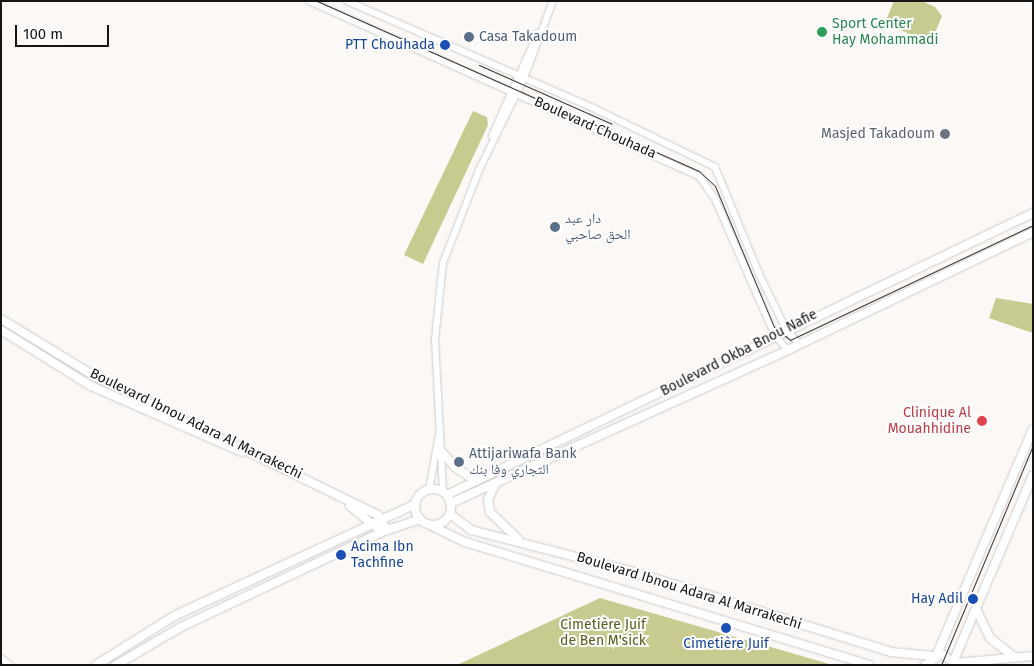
<!DOCTYPE html>
<meta charset="utf-8">
<style>
body{margin:0}
#map{position:relative;width:1034px;height:666px;overflow:hidden;background:#fbf8f6;font-family:"Fira Sans","Noto Naskh Arabic",sans-serif}
div>[style]{position:absolute}
[style*='--x']{left:calc(var(--x)*1px);top:calc(var(--y)*1px);width:calc(var(--w)*1px);rotate:calc(var(--a)*1deg)}
.green>*{inset:0;background:#c7cb8f}
.roads{filter:drop-shadow(0 0 1px #cfccc9) drop-shadow(0 0 1px #cfccc9)}
.minor>*{height:6px;margin:-3px;padding:0 3px;transform-origin:3px;border-radius:3px;background:#fff}
.major>*{height:8px;margin:-4px;padding:0 4px;transform-origin:4px;border-radius:4px;background:#fff}
.major>.ring{margin:-4px;padding:0;box-sizing:content-box;background:none;border:8px solid #fff;border-radius:50%}
.tram>*{height:1px;margin:-0.5px;padding:0 0.5px;transform-origin:0.5px;border-radius:0.5px;background:#3a3937}
.dots>*{width:14px;height:14px;translate:-50% -50%;box-sizing:border-box;border:2px solid #fff;border-radius:50%}
span{translate:-50% -50%;white-space:nowrap;text-align:center;line-height:1.15;-webkit-text-stroke:4px #fff;paint-order:stroke}
.leisure-label{font-size:14px;color:#27864d}
.left{translate:0 -50%;text-align:left}
.service-label{font-size:14px;color:#4e5e75}
.transit-label{font-size:14px;color:#164399}
.right{translate:-100% -50%;text-align:right}
.street-label{font-size:14px;color:#161514}
.worship-label{font-size:14px;color:#5b616d}
.health-label{font-size:14px;color:#be3a42}
.park-label{font-size:14px;color:#595b1e}
.frame{position:absolute;inset:0;border:2px solid #161514;pointer-events:none}
.scale{position:absolute;left:15px;top:25px;width:94px;height:22px;box-sizing:border-box;border:2px solid #161514;border-top:0;padding-left:6px;font-size:15px;line-height:18px;white-space:nowrap;color:#161514;-webkit-text-stroke:4px #fff;paint-order:stroke}
</style>
<div id="map">
<div class="green">
<div style="clip-path:polygon(894px 1px,922px 1px,935px 7px,942px 16px,932px 40px,925px 41px,885px 23px)"></div>
<div style="clip-path:polygon(473px 111px,487px 117px,488px 125px,423px 264px,404px 255px)"></div>
<div style="clip-path:polygon(996px 298px,1033px 304px,1033px 333px,989px 318px)"></div>
<div style="clip-path:polygon(600px 598px,833px 665px,457px 665px)"></div>
</div>
<div class="roads">
<div class="minor">
<div style="--x:309;--y:1;--w:427;--a:24.2"></div>
<div style="--x:699;--y:176;--w:28;--a:55"></div>
<div style="--x:715;--y:199;--w:150;--a:66.3"></div>
<div style="--x:775;--y:336;--w:19;--a:47"></div>
<div style="--x:347;--y:1;--w:268;--a:23.5"></div>
<div style="--x:593;--y:108;--w:136;--a:25.8"></div>
<div style="--x:715;--y:167;--w:116;--a:67.6"></div>
<div style="--x:759;--y:274;--w:61;--a:63.9"></div>
<div style="--x:786;--y:329;--w:21;--a:49"></div>
<div style="--x:492;--y:136;--w:113;--a:-65.9"></div>
<div style="--x:429;--y:490;--w:56;--a:-79.7"></div>
<div style="--x:443;--y:492;--w:153;--a:-93"></div>
<div style="--x:435;--y:339;--w:76;--a:-84"></div>
<div style="--x:443;--y:263;--w:100;--a:-68.8"></div>
<div style="--x:479;--y:170;--w:102;--a:-63.9"></div>
<div style="--x:524;--y:78;--w:82;--a:-69.4"></div>
<div style="--x:1;--y:658;--w:11;--a:38"></div>
</div>
<div class="major">
<div style="--x:1;--y:319;--w:111;--a:31.4"></div>
<div style="--x:96;--y:377;--w:314;--a:26.1"></div>
<div style="--x:378;--y:515;--w:17;--a:59"></div>
<div style="--x:1;--y:330;--w:106;--a:31.9"></div>
<div style="--x:91;--y:386;--w:165;--a:23.6"></div>
<div style="--x:442;--y:452;--w:20;--a:49"></div>
<div style="--x:455;--y:467;--w:25;--a:34"></div>
<div style="--x:495;--y:484;--w:17;--a:114"></div>
<div style="--x:488;--y:500;--w:12;--a:81"></div>
<div style="--x:490;--y:512;--w:40;--a:44"></div>
<div class="ring" style="left:415px;top:489px;width:28px;height:28px"></div>
<div style="--x:447;--y:495;--w:650;--a:-25.7"></div>
<div style="--x:451;--y:503;--w:370;--a:-24.4"></div>
<div style="--x:788;--y:350;--w:272;--a:-25.7"></div>
<div style="--x:350;--y:506;--w:41;--a:39.1"></div>
<div style="--x:450;--y:514;--w:26;--a:37"></div>
<div style="--x:471;--y:530;--w:165;--a:14.4"></div>
<div style="--x:631;--y:571;--w:272;--a:17.3"></div>
<div style="--x:891;--y:652;--w:42;--a:5.4"></div>
<div style="--x:430;--y:525;--w:39;--a:26"></div>
<div style="--x:465;--y:542;--w:423;--a:16.9"></div>
<div style="--x:977;--y:611;--w:30;--a:64"></div>
<div style="--x:990;--y:638;--w:31;--a:38"></div>
<div style="--x:937;--y:654;--w:245;--a:-66.9"></div>
<div style="--x:954;--y:660;--w:201;--a:-66.9"></div>
<div style="--x:956;--y:663;--w:77;--a:-5.2"></div>
<div style="--x:96;--y:665;--w:92;--a:-32.1"></div>
<div style="--x:174;--y:616;--w:266;--a:-24.9"></div>
<div style="--x:116;--y:665;--w:75;--a:-30.3"></div>
<div style="--x:181;--y:627;--w:222;--a:-25.3"></div>
<div style="--x:382;--y:532;--w:40;--a:-18.9"></div>
<div style="--x:925;--y:665;--w:20;--a:-33"></div>
<div style="--x:942;--y:654;--w:19;--a:36"></div>
</div>
</div>
<div class="tram">
<div style="--x:317;--y:1;--w:418;--a:24"></div>
<div style="--x:699;--y:171;--w:22;--a:43"></div>
<div style="--x:715;--y:186;--w:153;--a:67.3"></div>
<div style="--x:774;--y:327;--w:21;--a:39"></div>
<div style="--x:790;--y:340;--w:269;--a:-25.3"></div>
<div style="--x:479;--y:65;--w:145;--a:23.9"></div>
<div style="--x:941;--y:665;--w:238;--a:-67.3"></div>
</div>
<div class="dots">
<div style="left:822px;top:32px;background:#2e9e5b"></div>
<div style="left:469px;top:37px;background:#5c6f8a"></div>
<div style="left:445px;top:45px;background:#1a4fb4"></div>
<div style="left:945px;top:134px;background:#6b7280"></div>
<div style="left:555px;top:227px;background:#5c6f8a"></div>
<div style="left:982px;top:421px;background:#e0444e"></div>
<div style="left:459px;top:462px;background:#5c6f8a"></div>
<div style="left:341px;top:555px;background:#1a4fb4"></div>
<div style="left:973px;top:599px;background:#1a4fb4"></div>
<div style="left:726px;top:628px;background:#1a4fb4"></div>
</div>
<div class="leisure-label">
<span class="left" style="left:832px;top:32px">Sport Center<br>Hay Mohammadi</span>
</div>
<div class="service-label">
<span class="left" style="left:479px;top:37px">Casa Takadoum</span>
<span class="left" style="left:565px;top:227px">دار عبد<br>الحق صاحبي</span>
<span class="left" style="left:469px;top:462px">Attijariwafa Bank<br>التجاري وفا بنك</span>
</div>
<div class="transit-label">
<span class="right" style="left:435px;top:45px">PTT Chouhada</span>
<span class="left" style="left:351px;top:555px">Acima Ibn<br>Tachfine</span>
<span class="right" style="left:963px;top:599px">Hay Adil</span>
<span style="left:726px;top:644px">Cimetière Juif</span>
</div>
<div class="street-label">
<span style="left:595px;top:128px;rotate:24deg">Boulevard Chouhada</span>
<span style="left:739px;top:353px;rotate:-27deg">Boulevard Okba Bnou Nafie</span>
<span style="left:196px;top:424px;rotate:26deg">Boulevard Ibnou Adara Al Marrakechi</span>
<span style="left:689px;top:591px;rotate:17deg">Boulevard Ibnou Adara Al Marrakechi</span>
</div>
<div class="worship-label">
<span class="right" style="left:935px;top:134px">Masjed Takadoum</span>
</div>
<div class="health-label">
<span class="right" style="left:971px;top:421px">Clinique Al<br>Mouahhidine</span>
</div>
<div class="park-label">
<span style="left:603px;top:633px">Cimetière Juif<br>de Ben M'sick</span>
</div>
<div class="frame"></div>
<div class="scale">100 m</div>
</div>
